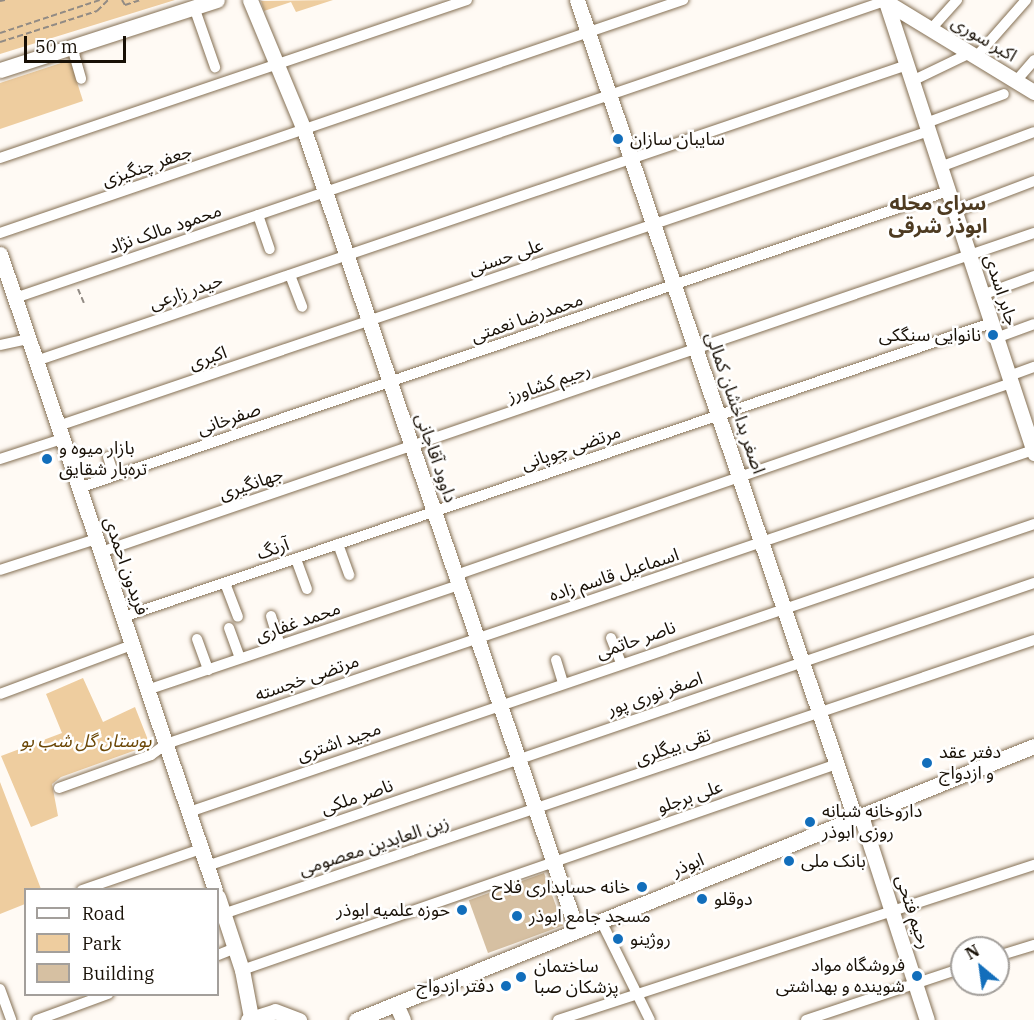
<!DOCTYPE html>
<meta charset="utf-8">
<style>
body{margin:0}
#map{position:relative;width:1034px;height:1020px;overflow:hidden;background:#fffaf4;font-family:"IBM Plex Serif","Noto Sans Arabic",serif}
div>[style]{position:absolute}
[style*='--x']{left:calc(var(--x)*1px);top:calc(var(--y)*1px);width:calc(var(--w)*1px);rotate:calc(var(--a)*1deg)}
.green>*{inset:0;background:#eecd9f}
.building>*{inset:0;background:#d6c0a2;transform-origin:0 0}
.path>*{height:2px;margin-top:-1px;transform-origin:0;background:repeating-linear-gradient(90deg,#928b84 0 6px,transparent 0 9px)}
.roads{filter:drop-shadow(0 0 2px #857054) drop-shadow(0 0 2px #857054)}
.street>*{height:10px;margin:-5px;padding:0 5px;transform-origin:5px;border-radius:5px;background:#fff}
.secondary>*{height:15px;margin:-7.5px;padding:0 7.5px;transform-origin:7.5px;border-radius:7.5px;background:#fff}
.dots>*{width:16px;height:16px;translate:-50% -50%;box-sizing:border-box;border:3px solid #fff;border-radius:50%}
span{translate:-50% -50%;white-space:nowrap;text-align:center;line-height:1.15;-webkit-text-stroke:5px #fff;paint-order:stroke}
.street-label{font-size:18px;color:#181006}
.poi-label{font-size:18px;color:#181006}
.left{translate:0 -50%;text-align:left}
.right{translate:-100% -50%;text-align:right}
.park-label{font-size:18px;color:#6b4706;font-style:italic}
.neighbourhood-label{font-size:20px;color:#4e3b21;font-weight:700}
.legend{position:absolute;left:24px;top:888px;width:195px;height:108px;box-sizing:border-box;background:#fff;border:2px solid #a39f9b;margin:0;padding:8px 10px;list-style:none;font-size:18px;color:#181006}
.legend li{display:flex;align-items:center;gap:12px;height:30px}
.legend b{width:30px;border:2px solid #a39f9b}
.north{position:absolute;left:950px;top:936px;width:60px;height:60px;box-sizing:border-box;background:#fff;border:2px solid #a39f9b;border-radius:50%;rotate:331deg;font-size:16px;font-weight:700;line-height:24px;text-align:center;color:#181006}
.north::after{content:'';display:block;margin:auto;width:21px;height:27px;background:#126ebb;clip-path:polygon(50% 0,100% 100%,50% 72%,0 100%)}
.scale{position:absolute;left:24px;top:36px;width:102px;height:27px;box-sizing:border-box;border:3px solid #181006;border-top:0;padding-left:8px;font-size:18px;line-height:21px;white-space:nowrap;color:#181006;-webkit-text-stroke:4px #fff;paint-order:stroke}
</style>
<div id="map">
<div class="green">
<div style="clip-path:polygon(0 0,175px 0,0 54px)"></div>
<div style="clip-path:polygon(333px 0,296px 12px,291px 2px,264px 11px,261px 1px)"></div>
<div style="clip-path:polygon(70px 60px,83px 101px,0 129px,0 83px)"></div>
<div style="clip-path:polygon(83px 678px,103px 722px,135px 707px,150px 745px,61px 777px,52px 784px,58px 816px,31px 827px,1px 756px,62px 733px,46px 694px)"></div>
<div style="clip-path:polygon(0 782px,41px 889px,26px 890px,25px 904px,0 914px)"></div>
</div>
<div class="building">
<div style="left:544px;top:873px;width:56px;height:80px;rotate:70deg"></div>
</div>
<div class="path">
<div style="--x:122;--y:0;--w:6;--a:59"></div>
<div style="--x:125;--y:5;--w:16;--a:-18"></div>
<div style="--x:0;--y:1;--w:5;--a:-11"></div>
<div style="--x:0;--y:33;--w:105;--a:-18.3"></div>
<div style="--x:0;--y:42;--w:102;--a:-17.7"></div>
<div style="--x:97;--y:11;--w:16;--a:-45"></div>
<div style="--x:78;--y:289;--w:15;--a:67"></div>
</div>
<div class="roads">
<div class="street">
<div style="--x:194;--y:7;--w:64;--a:70.7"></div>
<div style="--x:931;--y:29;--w:39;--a:-48"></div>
<div style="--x:72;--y:47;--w:33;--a:74"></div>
<div style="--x:976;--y:57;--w:76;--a:-48.7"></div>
<div style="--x:912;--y:81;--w:64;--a:-25.8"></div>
<div style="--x:1016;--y:81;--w:28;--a:-49"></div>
<div style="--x:926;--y:123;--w:83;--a:-20.4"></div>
<div style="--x:0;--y:158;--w:493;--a:-18.7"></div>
<div style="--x:940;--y:167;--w:100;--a:-20.4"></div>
<div style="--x:955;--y:211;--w:85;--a:-20.8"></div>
<div style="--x:258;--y:215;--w:36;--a:71"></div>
<div style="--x:0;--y:233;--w:722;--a:-18.84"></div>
<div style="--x:290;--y:275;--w:34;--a:69"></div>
<div style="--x:982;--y:295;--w:55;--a:-20.1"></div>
<div style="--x:15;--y:298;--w:922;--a:-18.85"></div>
<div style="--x:996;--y:338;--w:40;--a:-20.2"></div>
<div style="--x:0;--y:345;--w:29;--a:-12"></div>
<div style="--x:36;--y:361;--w:920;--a:-18.77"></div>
<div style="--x:1009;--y:376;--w:27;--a:-20"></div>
<div style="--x:58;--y:426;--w:920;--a:-18.71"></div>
<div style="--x:108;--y:457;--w:20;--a:72"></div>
<div style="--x:0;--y:459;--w:65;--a:-17.9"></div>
<div style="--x:79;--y:488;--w:918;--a:-18.87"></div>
<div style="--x:338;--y:544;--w:33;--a:70"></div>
<div style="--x:101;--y:552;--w:986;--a:-18.88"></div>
<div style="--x:296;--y:559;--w:32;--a:70"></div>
<div style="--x:0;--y:570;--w:101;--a:-17.9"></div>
<div style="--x:456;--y:575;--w:587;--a:-19.08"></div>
<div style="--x:225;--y:583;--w:36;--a:69"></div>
<div style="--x:271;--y:616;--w:30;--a:73"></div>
<div style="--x:123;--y:617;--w:916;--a:-18.71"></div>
<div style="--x:229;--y:628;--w:32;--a:70"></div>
<div style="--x:611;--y:638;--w:27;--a:68"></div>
<div style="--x:197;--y:639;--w:33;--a:70"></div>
<div style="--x:556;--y:660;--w:24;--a:73"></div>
<div style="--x:147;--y:690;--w:329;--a:-18.6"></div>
<div style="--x:0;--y:694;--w:141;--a:-20.4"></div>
<div style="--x:59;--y:788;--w:98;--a:-19.7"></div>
<div style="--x:151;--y:755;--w:19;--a:-36"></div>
<div style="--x:166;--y:744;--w:915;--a:-18.73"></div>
<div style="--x:189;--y:812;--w:893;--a:-18.82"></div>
<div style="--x:207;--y:866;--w:874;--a:-18.89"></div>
<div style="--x:82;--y:890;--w:126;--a:-19"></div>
<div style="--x:223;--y:914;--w:856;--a:-18.67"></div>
<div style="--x:601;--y:921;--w:110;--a:63.7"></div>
<div style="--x:218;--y:955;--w:18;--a:-22"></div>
<div style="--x:998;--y:956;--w:38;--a:-17"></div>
<div style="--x:242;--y:970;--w:630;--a:-19.1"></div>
<div style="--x:0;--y:989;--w:33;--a:70"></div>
<div style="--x:37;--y:1020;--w:76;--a:-20.1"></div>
<div style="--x:558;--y:1020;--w:501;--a:-18.04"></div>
<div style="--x:806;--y:1020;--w:164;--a:-18.4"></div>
</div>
<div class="secondary">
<div style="--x:250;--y:0;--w:141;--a:67.4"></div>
<div style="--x:304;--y:130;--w:846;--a:71.18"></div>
<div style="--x:577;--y:0;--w:864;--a:71.23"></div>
<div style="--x:883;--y:0;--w:177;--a:31.4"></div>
<div style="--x:886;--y:2;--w:475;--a:71.8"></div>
<div style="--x:0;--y:70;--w:228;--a:-17.9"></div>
<div style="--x:0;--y:254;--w:671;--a:71.32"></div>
<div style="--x:861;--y:816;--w:214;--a:72.1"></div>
<div style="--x:218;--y:897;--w:77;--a:71.8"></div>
<div style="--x:242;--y:970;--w:48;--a:79.2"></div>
<div style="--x:396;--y:1004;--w:17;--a:66"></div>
<div style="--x:248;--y:1020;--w:28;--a:-18"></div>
<div style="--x:275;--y:1011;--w:26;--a:21"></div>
<div style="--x:356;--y:1020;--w:731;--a:-22.01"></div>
</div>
</div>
<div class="dots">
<div style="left:618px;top:139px;background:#126ebb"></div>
<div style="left:993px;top:335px;background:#126ebb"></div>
<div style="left:47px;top:459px;background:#126ebb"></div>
<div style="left:927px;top:763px;background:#126ebb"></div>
<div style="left:810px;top:822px;background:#126ebb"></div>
<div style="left:789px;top:861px;background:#126ebb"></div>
<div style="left:642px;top:887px;background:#126ebb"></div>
<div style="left:702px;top:899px;background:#126ebb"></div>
<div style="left:462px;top:910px;background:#126ebb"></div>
<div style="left:517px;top:916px;background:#126ebb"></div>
<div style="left:618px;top:939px;background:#126ebb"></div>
<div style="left:917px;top:976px;background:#126ebb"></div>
<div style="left:521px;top:977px;background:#126ebb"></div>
<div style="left:506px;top:986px;background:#126ebb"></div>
</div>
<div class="street-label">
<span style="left:984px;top:39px;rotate:31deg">اکبر سوری</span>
<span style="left:147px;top:166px;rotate:-19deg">جعفر چنگیزی</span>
<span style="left:165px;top:229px;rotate:-19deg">محمود مالک نژاد</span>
<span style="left:506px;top:257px;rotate:-19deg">علی حسنی</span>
<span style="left:1001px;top:290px;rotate:72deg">جابر اسدی</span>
<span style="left:186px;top:292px;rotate:-19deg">حیدر زارعی</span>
<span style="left:527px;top:318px;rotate:-19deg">محمدرضا نعمتی</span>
<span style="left:208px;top:358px;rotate:-19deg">اکبری</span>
<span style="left:549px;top:383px;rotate:-19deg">رحیم کشاورز</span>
<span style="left:735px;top:403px;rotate:71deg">اصغر بداخشان کمالی</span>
<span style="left:229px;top:419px;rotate:-19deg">صفرخانی</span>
<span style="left:571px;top:448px;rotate:-19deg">مرتضی چوپانی</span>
<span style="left:436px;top:458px;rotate:71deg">داوود آقاجانی</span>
<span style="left:251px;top:484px;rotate:-19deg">جهانگیری</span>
<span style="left:273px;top:549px;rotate:-19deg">آرنگ</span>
<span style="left:126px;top:566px;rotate:71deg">فریدون احمدی</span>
<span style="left:614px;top:575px;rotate:-18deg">اسماعیل قاسم زاده</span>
<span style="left:298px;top:622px;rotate:-19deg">محمد غفاری</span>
<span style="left:636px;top:640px;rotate:-19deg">ناصر حاتمی</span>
<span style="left:307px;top:678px;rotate:-19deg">مرتضی خجسته</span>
<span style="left:655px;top:694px;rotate:-19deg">اصغر نوری پور</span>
<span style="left:339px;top:742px;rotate:-19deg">مجید اشتری</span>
<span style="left:673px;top:747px;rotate:-19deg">تقی بیگلری</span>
<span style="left:357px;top:797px;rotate:-19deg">ناصر ملکی</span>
<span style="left:690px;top:797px;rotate:-19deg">علی برجلو</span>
<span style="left:374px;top:846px;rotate:-18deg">زین العابدین معصومی</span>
<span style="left:688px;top:865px;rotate:-22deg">ابوذر</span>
<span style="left:913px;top:912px;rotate:72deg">رحیم فتحی</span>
</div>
<div class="poi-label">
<span class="left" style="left:630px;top:139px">سایبان سازان</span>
<span class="right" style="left:981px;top:335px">نانوایی سنگکی</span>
<span class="left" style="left:59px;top:459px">بازار میوه و<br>تره‌بار شقایق</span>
<span class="left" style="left:939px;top:763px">دفتر عقد<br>و ازدواج</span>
<span class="left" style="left:822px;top:822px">داروخانه شبانه<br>روزی ابوذر</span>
<span class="left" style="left:801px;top:861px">بانک ملی</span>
<span class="right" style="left:630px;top:887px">خانه حسابداری فلاح</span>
<span class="left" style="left:714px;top:899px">دوقلو</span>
<span class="right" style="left:450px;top:910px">حوزه علمیه ابوذر</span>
<span class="left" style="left:529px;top:916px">مسجد جامع ابوذر</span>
<span class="left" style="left:630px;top:939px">روژینو</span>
<span class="right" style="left:905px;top:976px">فروشگاه مواد<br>شوینده و بهداشتی</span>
<span class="left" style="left:534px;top:977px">ساختمان<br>پزشکان صبا</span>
<span class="right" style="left:494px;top:986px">دفتر ازدواج</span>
</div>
<div class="park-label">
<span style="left:86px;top:741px">بوستان گل شب بو</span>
</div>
<div class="neighbourhood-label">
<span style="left:938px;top:214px">سرای محله<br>ابوذر شرقی</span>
</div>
<ul class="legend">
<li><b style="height:8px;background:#fff"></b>Road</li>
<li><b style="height:16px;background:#eecd9f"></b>Park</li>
<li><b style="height:16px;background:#d6c0a2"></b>Building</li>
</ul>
<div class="north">N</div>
<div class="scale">50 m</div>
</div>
